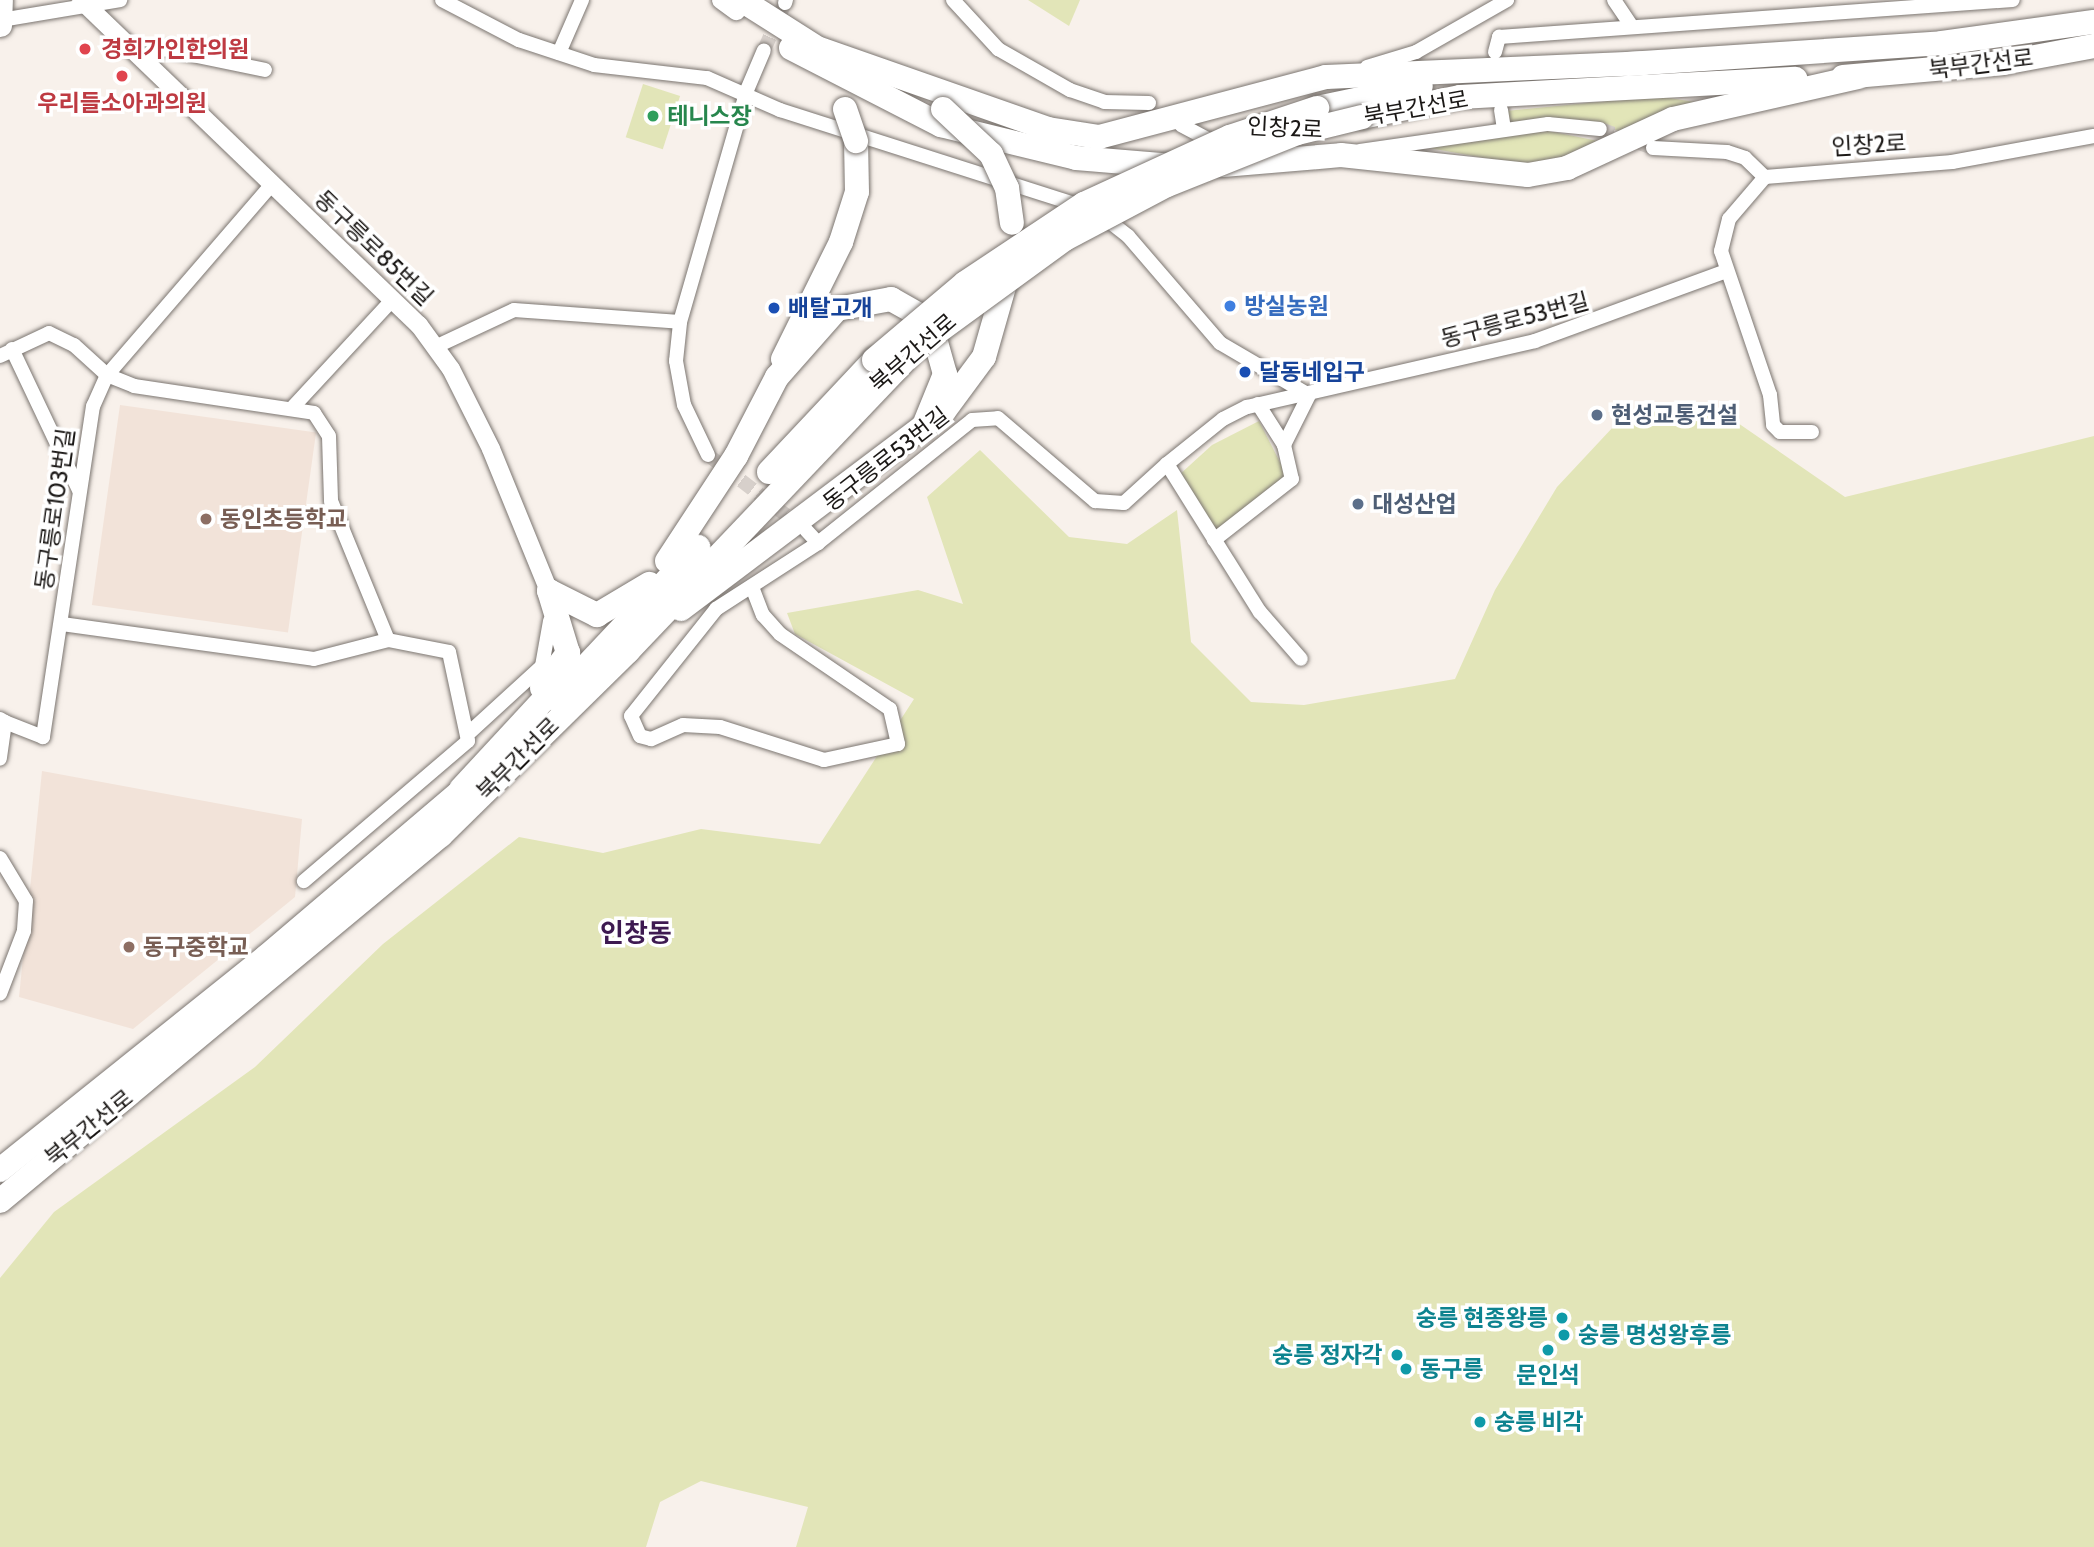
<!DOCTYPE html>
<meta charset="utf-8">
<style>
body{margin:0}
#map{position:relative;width:2094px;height:1547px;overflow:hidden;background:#f8f1eb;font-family:Cabin,"Noto Sans KR",sans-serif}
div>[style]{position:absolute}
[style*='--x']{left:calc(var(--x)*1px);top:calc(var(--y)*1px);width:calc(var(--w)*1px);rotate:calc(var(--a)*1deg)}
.built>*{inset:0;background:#f2e3d9;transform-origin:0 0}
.green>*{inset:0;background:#e2e5b8;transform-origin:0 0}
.minor-tunnel>*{height:14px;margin-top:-7px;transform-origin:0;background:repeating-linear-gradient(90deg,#d7d0cb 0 14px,transparent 0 21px)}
.roads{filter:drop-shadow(0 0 2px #7b7570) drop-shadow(0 0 2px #7b7570)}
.minor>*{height:14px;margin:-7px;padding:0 7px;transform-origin:7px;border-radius:7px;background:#fff}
.tertiary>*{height:18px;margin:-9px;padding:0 9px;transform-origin:9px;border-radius:9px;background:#fff}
.primary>*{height:23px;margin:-11.5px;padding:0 11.5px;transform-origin:11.5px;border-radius:11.5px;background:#fff}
.trunk>*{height:24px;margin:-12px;padding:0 12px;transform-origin:12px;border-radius:12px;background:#fff}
.bridges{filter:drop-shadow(0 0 2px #7b7570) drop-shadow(0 0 2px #7b7570)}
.trunk-bridge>*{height:24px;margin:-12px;padding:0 12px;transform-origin:12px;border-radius:12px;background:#fff}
.dots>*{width:19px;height:19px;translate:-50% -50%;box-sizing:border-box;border:4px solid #fff;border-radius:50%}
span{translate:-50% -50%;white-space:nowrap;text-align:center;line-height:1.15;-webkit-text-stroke:7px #fff;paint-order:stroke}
.health-label{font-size:23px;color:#be3a42;font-weight:700}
.left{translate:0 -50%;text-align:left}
.street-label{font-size:23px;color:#1b1816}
.leisure-label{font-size:23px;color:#27864d;font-weight:700}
.shop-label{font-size:23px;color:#366cbe;font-weight:700}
.transit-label{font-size:23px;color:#164399;font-weight:700}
.service-label{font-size:23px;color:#4e5e75;font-weight:700}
.education-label{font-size:23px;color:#785e54;font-weight:700}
.culture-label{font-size:23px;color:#0d838f;font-weight:700}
.right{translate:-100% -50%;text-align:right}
.quarter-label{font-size:26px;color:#3e1a51;font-weight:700}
</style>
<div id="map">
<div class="built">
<div style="left:120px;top:405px;width:198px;height:202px;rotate:8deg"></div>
<div style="clip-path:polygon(42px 771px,302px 819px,295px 897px,133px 1029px,19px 997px)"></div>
</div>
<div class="green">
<div style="clip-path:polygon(1028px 0,1080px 0,1069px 26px)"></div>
<div style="left:643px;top:84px;width:39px;height:56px;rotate:18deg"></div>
<div style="clip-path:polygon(1657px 96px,1695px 102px,1624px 133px,1588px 120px,1510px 125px,1506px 111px)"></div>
<div style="clip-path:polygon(1549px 131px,1603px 142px,1534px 167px,1407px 144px)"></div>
<div style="clip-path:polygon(1628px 411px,1722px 412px,1845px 497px,2094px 436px,2094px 1547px,796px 1547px,808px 1507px,701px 1481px,660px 1502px,646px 1547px,0 1547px,0 1278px,54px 1212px,255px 1067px,383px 944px,519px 837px,603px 853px,701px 829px,820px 844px,914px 699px,795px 634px,787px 613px,918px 590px,963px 604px,927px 497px,980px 450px,1069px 537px,1127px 544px,1177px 510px,1191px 642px,1251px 702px,1304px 705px,1455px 679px,1495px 590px,1557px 487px)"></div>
<div style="clip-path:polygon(1259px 421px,1287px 476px,1213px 533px,1178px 476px,1212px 445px)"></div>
</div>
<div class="minor-tunnel">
<div style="--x:764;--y:50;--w:51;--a:-65.9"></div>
<div style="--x:1600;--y:129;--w:56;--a:19.7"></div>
<div style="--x:708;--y:455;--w:115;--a:37.6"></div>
</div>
<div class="roads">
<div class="minor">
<div style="--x:442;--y:0;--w:87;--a:27.5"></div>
<div style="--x:519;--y:40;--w:79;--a:18.4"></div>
<div style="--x:594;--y:65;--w:114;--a:6.6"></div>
<div style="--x:707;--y:78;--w:80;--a:23.7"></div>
<div style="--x:780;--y:110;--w:332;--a:17.7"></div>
<div style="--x:1096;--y:211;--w:41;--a:38"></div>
<div style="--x:1128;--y:236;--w:141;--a:49.3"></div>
<div style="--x:1220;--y:343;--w:103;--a:30.3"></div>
<div style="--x:1309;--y:395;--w:56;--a:116.6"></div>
<div style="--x:1284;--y:445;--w:35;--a:77"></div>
<div style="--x:1292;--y:479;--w:99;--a:142"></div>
<div style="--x:953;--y:0;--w:67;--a:47.4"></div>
<div style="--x:998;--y:49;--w:83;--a:29.7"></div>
<div style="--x:1070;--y:90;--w:36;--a:19"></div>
<div style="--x:1104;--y:102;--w:45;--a:1.3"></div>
<div style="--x:1614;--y:0;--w:30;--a:56"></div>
<div style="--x:785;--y:3;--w:3;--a:-72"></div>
<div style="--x:1;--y:20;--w:121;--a:-9.5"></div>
<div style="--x:1495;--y:52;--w:16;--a:-75"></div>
<div style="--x:1499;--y:37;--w:515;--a:-4.12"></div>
<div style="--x:559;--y:53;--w:58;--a:-66.5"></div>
<div style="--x:143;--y:61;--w:23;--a:-31"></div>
<div style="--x:163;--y:49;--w:104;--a:11.6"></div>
<div style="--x:1367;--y:67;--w:51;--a:-17"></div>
<div style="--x:1416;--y:52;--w:105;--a:-29.7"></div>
<div style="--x:1501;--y:110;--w:18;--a:81"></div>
<div style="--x:1181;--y:125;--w:40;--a:28"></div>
<div style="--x:1653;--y:148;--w:74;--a:3.1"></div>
<div style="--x:1727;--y:152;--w:19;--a:18"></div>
<div style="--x:1745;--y:158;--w:28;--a:44"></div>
<div style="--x:1765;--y:177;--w:188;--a:-4.6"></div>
<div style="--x:1952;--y:162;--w:144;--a:-10.4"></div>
<div style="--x:1360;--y:151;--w:190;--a:-8.2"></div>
<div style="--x:1548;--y:124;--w:52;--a:5.5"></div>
<div style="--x:1765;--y:177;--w:55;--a:130.6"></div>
<div style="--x:1729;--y:219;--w:33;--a:104"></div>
<div style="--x:1721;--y:251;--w:152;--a:71.2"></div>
<div style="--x:1770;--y:395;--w:30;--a:84"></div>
<div style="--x:1773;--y:425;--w:10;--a:45"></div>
<div style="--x:1780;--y:432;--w:32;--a:0"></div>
<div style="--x:273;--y:183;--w:254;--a:130.8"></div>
<div style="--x:107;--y:375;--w:29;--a:22"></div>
<div style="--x:134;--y:386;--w:182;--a:8.5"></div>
<div style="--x:314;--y:413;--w:27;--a:57"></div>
<div style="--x:329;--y:436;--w:65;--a:88.2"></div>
<div style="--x:331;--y:501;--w:150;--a:67.7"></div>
<div style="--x:388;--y:640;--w:62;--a:11.1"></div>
<div style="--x:449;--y:652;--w:91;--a:77.9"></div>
<div style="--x:468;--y:741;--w:216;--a:139.5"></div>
<div style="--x:435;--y:347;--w:87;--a:-25.1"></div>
<div style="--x:514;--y:310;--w:166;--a:4.1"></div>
<div style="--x:12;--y:349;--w:156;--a:64.6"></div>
<div style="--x:0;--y:356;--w:54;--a:-25.1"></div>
<div style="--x:49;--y:333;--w:28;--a:26"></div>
<div style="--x:74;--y:345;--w:45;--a:42.3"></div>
<div style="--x:107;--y:375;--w:34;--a:114"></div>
<div style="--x:93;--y:406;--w:335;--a:98.6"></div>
<div style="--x:43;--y:737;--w:41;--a:-158.5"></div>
<div style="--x:1258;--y:404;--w:49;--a:57.6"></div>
<div style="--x:293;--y:407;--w:147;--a:-47.2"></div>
<div style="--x:708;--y:455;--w:55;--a:-115.6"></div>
<div style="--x:684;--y:405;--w:45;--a:-100.3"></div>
<div style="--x:676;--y:361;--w:39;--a:-84"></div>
<div style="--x:680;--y:322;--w:241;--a:-73.9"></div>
<div style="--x:747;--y:90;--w:43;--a:-67"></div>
<div style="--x:1167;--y:464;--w:72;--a:-38.8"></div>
<div style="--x:1223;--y:419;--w:27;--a:-27"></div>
<div style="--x:1247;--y:407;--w:295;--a:-12.9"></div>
<div style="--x:1535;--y:341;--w:203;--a:-20.1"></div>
<div style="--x:806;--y:530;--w:18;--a:47"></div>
<div style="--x:818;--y:543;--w:197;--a:-38.6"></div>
<div style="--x:972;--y:420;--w:26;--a:-4"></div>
<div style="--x:998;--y:418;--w:128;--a:40.6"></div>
<div style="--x:1095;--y:501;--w:29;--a:4"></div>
<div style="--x:1124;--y:503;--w:58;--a:-42.2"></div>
<div style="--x:1167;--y:464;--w:175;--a:57.9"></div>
<div style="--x:1260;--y:612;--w:62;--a:48.9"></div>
<div style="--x:752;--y:587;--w:30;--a:69"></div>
<div style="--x:763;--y:615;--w:25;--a:48"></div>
<div style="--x:780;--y:634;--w:133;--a:34.3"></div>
<div style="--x:890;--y:709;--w:36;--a:77"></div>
<div style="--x:898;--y:744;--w:76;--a:167.8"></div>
<div style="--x:824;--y:760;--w:109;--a:-162.4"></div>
<div style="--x:720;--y:727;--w:37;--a:-177"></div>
<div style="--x:683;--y:725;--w:35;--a:156"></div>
<div style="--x:651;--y:739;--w:11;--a:-165"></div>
<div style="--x:640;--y:736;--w:22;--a:-114"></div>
<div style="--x:631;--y:716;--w:137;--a:-51.5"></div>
<div style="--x:716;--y:609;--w:121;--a:-32.9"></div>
<div style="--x:62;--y:624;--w:254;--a:7.9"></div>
<div style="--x:314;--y:659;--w:76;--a:-14.4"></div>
<div style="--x:0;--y:719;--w:6;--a:31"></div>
<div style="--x:5;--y:722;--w:37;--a:98"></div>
<div style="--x:470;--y:732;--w:98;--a:-42.5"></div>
<div style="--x:542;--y:666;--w:46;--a:-79.9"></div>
<div style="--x:0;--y:858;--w:50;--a:58.8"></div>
<div style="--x:26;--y:901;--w:30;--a:94"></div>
<div style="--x:24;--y:931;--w:67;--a:110.9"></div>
</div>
<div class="tertiary">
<div style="--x:81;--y:0;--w:469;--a:43.9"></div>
<div style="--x:419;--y:325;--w:54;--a:54"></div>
<div style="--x:451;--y:369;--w:89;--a:63.4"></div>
<div style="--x:491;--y:449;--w:153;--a:67.8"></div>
<div style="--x:721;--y:0;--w:19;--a:36"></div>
</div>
<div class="primary">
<div style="--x:0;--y:25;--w:25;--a:-88"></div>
</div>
<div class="trunk">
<div style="--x:743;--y:1;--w:88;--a:32.4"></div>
<div style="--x:791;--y:48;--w:169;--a:27.2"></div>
<div style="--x:941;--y:125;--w:139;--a:13.7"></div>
<div style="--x:1076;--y:158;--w:97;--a:4.7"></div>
<div style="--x:820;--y:49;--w:242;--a:19.3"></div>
<div style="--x:1048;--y:129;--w:52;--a:8.9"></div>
<div style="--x:1099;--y:137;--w:235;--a:-14.8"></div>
<div style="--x:1326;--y:77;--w:318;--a:-2.5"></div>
<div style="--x:1628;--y:64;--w:315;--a:-3.8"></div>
<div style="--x:1942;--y:43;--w:153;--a:-7.9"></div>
<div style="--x:1843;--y:77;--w:161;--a:-5"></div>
<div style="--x:2003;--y:63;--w:93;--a:-10.6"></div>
<div style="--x:1317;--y:108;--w:106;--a:-11.9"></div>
<div style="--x:1362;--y:117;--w:100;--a:-11.5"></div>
<div style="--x:1460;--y:97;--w:336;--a:-3.1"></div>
<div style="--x:1223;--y:165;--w:118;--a:-4.8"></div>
<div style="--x:1341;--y:155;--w:188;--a:6.1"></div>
<div style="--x:1528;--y:175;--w:40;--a:-10"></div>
<div style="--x:1567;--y:168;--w:117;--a:-24.8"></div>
<div style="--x:1673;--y:119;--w:190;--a:-12.8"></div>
<div style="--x:783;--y:359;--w:131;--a:-63.6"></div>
<div style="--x:841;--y:242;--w:52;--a:-72.3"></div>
<div style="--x:857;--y:192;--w:51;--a:-91.1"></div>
<div style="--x:769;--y:472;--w:154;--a:-46.8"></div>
<div style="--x:667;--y:561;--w:126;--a:-56.7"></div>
<div style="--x:736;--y:456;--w:89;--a:-62.6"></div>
<div style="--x:777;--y:377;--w:91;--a:-48.6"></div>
<div style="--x:837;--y:309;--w:55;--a:-10.5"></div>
<div style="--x:891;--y:299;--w:45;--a:29.4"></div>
<div style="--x:930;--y:321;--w:55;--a:74.2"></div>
<div style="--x:945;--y:374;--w:58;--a:112.2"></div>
<div style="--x:549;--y:591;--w:54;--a:26.6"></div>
<div style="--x:597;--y:615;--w:61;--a:-30.8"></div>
<div style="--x:681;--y:609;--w:329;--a:-37"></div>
<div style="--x:944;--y:411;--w:67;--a:-53.5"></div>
<div style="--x:984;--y:357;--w:95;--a:-74.1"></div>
<div style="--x:542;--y:688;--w:44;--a:-53.4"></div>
<div style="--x:568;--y:653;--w:65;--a:-107"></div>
<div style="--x:555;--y:699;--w:209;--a:-46.7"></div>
<div style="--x:461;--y:789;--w:149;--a:-47.2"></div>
<div style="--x:0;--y:1170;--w:341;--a:-38.7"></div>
<div style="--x:266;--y:957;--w:275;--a:-40.4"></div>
<div style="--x:0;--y:1201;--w:573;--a:-39.69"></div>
<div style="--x:441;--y:835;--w:262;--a:-44.5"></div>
<div style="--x:628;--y:651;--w:421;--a:-46.4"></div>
</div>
</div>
<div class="bridges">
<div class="trunk-bridge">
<div style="--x:845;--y:109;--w:34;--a:71"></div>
<div style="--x:943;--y:109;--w:66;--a:43.2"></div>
<div style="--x:991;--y:154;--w:38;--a:65"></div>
<div style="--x:1007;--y:188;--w:35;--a:82"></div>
<div style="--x:918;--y:346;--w:182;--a:-36.1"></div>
<div style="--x:1065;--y:239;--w:115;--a:-27.9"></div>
<div style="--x:1167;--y:185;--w:140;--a:-21.8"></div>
<div style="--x:1297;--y:133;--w:67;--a:-13.8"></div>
<div style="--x:874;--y:360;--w:119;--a:-40.2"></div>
<div style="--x:965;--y:283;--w:143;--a:-33.6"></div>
<div style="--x:1084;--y:204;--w:161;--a:-24.7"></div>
<div style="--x:1230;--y:137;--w:92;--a:-18.4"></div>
</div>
</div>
<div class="dots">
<div style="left:85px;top:49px;background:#e0444e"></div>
<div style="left:122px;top:76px;background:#e0444e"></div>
<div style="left:653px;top:116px;background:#2e9e5b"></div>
<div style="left:1230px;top:306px;background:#3f7fe0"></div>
<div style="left:774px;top:308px;background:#1a4fb4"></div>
<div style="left:1245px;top:372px;background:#1a4fb4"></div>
<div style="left:1597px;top:415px;background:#5c6f8a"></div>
<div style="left:1358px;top:504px;background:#5c6f8a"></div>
<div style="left:206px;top:519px;background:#8d6e63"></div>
<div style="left:129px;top:947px;background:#8d6e63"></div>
<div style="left:1562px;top:1318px;background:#0f9aa8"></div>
<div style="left:1564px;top:1335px;background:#0f9aa8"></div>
<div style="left:1548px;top:1350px;background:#0f9aa8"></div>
<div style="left:1397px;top:1355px;background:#0f9aa8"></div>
<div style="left:1406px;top:1369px;background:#0f9aa8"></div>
<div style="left:1480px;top:1422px;background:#0f9aa8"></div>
</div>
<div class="health-label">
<span class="left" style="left:101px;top:49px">경희가인한의원</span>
<span style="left:122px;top:103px">우리들소아과의원</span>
</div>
<div class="street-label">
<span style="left:1981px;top:64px;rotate:-7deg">북부간선로</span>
<span style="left:1416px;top:108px;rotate:-10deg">북부간선로</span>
<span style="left:1285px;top:128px;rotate:3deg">인창2로</span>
<span style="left:1869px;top:145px;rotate:-3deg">인창2로</span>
<span style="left:374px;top:248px;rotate:44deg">동구릉로85번길</span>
<span style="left:1515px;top:320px;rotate:-15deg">동구릉로53번길</span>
<span style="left:913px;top:353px;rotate:-41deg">북부간선로</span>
<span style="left:886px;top:459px;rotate:-38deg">동구릉로53번길</span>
<span style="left:55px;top:509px;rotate:-82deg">동구릉로103번길</span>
<span style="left:518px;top:759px;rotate:-45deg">북부간선로</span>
<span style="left:89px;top:1128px;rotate:-39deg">북부간선로</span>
</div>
<div class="leisure-label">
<span class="left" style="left:667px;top:116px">테니스장</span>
</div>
<div class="shop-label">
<span class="left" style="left:1244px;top:306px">방실농원</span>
</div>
<div class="transit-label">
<span class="left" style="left:788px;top:308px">배탈고개</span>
<span class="left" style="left:1259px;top:372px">달동네입구</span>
</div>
<div class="service-label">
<span class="left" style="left:1611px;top:415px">현성교통건설</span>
<span class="left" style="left:1372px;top:504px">대성산업</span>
</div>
<div class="education-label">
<span class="left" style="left:220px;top:519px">동인초등학교</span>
<span class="left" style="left:143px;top:947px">동구중학교</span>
</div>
<div class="culture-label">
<span class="right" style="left:1548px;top:1318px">숭릉 현종왕릉</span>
<span class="left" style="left:1578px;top:1335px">숭릉 명성왕후릉</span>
<span class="right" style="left:1383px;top:1355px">숭릉 정자각</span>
<span class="left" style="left:1420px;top:1369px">동구릉</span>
<span style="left:1548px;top:1375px">문인석</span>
<span class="left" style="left:1494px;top:1422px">숭릉 비각</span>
</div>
<div class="quarter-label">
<span style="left:636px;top:934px">인창동</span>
</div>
</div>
